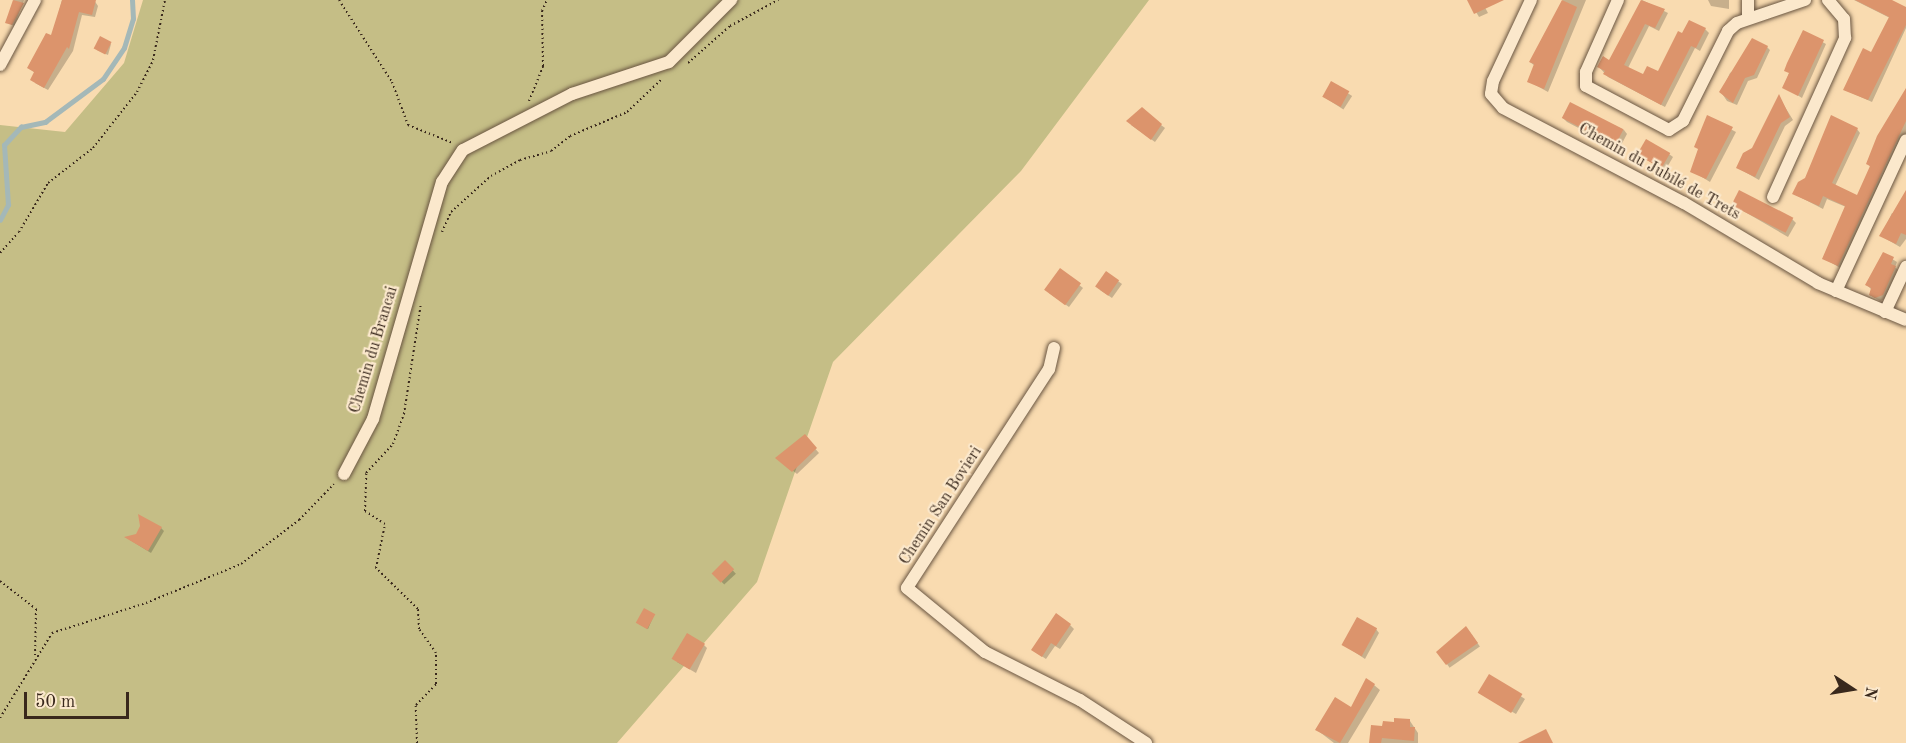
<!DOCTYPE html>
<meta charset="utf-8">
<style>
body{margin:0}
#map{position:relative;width:1906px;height:743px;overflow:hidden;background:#f9dbb0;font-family:"Old Standard TT",serif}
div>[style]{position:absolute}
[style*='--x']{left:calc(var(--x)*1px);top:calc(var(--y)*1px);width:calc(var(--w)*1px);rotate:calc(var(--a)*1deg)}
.green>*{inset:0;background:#c5be86}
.shadow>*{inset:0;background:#0003;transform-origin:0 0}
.stream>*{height:4.5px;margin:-2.25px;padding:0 2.25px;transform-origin:2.25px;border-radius:2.25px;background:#a4b8b8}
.building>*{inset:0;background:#dc946c;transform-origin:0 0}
.path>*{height:2px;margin-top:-1px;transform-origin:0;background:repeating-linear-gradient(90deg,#39281c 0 1.5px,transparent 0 4.5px)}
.roads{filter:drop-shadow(0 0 2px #695541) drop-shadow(0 0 2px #695541)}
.minor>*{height:12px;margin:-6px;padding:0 6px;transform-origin:6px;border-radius:6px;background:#fbe8cc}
span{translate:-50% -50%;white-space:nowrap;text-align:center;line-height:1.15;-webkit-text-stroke:4.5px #fbe8cc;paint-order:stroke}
.street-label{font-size:16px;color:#39281c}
.north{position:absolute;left:1822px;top:659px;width:60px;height:60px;-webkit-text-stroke:4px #fbe8cc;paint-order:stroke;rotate:102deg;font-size:16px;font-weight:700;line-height:24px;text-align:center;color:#39281c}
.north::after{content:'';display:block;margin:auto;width:21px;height:27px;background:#39281c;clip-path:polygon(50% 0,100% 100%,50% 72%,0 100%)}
.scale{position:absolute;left:24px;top:692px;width:105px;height:27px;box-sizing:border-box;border:3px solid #39281c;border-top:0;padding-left:8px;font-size:18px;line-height:21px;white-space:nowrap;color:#39281c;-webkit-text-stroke:4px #fbe8cc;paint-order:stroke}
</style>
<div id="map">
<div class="green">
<div style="clip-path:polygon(143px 0,1149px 0,1021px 171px,833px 362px,757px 582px,617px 743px,0 743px,0 125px,65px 132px,124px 63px)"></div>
</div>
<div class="shadow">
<div style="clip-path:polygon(14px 0,24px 0,14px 26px,7px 22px)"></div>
<div style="clip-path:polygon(62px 0,94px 0,98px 6px,95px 17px,82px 15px,73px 51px,48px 90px,35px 83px,35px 73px,29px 68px,52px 38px)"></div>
<div style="clip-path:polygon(1469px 0,1481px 0,1488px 13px,1479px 17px)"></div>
<div style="clip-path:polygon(1563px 0,1586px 0,1548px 92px,1528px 81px,1535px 66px,1530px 62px)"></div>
<div style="clip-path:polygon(1642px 0,1668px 13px,1659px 31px,1649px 26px,1628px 68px,1644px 76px,1659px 73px,1683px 35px,1705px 29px,1709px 33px,1700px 51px,1695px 48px,1665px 107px,1608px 77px,1599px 67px,1610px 62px)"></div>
<div style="clip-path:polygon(1708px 0,1729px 0,1729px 9px,1711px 6px)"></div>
<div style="clip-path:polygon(1854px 0,1890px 0,1906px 9px,1906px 28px,1872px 102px,1845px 90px,1872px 54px,1890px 18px)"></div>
<div style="clip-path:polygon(1804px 32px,1826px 44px,1802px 98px,1784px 87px)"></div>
<div style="clip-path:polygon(111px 44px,108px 55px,97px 50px)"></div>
<div style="clip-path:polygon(1767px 47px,1770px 50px,1757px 78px,1748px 81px,1737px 105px,1727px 101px,1721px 92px,1730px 73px)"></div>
<div style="left:1332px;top:83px;width:24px;height:16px;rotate:33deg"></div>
<div style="clip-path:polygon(1906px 91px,1906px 133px,1842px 269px,1823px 258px,1846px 207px,1827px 199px,1823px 209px,1794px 194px,1857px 129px,1860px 133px,1835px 186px,1858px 197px,1871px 168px,1868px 164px,1876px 142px)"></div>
<div style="clip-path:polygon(1779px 97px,1793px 120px,1785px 126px,1759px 180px,1738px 168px,1753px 149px)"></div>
<div style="clip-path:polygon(1570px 104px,1624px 130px,1627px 134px,1619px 149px,1567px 122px,1563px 118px)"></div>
<div style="clip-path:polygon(1708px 117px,1736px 132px,1710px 182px,1692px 171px)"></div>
<div style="clip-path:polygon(1131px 125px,1161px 125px,1165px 128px,1155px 142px)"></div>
<div style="clip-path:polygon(1669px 154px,1673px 157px,1665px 171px,1639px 155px)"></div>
<div style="clip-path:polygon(1906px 200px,1906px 239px,1900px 247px,1881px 236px,1892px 213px,1896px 215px)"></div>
<div style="clip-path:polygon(1733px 205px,1792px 219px,1796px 223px,1788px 237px)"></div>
<div style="clip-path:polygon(1884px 254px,1897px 262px,1895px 267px,1899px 271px,1887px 298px,1880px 301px,1870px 295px,1872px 290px,1867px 285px)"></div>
<div style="clip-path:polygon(1060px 270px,1083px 288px,1069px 307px,1049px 293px)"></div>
<div style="clip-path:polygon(1107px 273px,1122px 284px,1112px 298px,1100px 290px)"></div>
<div style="clip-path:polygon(804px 436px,819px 453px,797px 474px,781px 461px)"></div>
<div style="clip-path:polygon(161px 528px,164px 531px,151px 553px,127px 538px)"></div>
<div style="left:725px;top:562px;width:16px;height:16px;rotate:47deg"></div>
<div style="clip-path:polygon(654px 615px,648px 629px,639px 624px)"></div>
<div style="clip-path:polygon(1070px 625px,1074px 629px,1060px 649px,1055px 646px,1046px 659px,1037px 653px)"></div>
<div style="clip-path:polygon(1376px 629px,1379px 633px,1365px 659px,1344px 645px)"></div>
<div style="left:1469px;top:631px;width:19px;height:37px;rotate:55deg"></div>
<div style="clip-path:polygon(704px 645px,707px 648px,696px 673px,677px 662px)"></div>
<div style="clip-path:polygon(1490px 676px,1525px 699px,1516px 714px,1479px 693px)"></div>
<div style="clip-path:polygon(1374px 685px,1380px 690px,1348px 743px,1334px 743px,1317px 730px,1351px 709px)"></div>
<div style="clip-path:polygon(1410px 721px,1418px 733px,1418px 743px,1371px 743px,1384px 727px)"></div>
</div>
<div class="stream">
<div style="--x:0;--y:220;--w:17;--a:-62"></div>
<div style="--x:8;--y:205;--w:60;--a:-93.8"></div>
<div style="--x:4;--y:145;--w:25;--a:-47"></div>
<div style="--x:21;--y:127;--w:25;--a:-12"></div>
<div style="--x:45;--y:122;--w:72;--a:-36.6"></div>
<div style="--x:103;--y:79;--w:37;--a:-56"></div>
<div style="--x:124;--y:48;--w:30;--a:-73"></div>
<div style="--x:133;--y:19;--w:19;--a:-93"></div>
</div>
<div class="building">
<div style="clip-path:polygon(13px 0,24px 3px,12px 25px,5px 23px)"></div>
<div style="clip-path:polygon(62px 0,96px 0,92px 15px,79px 12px,69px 49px,67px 47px,44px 88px,30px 80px,34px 72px,27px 68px,46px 33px,51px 35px)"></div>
<div style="clip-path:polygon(1467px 0,1504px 0,1474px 14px)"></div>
<div style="clip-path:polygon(1562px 0,1577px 7px,1544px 89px,1527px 82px,1534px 64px,1529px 62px)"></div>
<div style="clip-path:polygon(1641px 0,1665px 9px,1655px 28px,1645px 24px,1624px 65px,1643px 74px,1647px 66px,1658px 71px,1678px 31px,1682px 33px,1689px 20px,1706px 28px,1696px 48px,1691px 46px,1661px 105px,1603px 74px,1605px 71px,1597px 67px,1603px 56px,1609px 60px)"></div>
<div style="clip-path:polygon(1855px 0,1892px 0,1906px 7px,1906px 25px,1868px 100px,1843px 90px,1863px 48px,1871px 52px,1889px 17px)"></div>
<div style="clip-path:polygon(1803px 30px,1824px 40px,1798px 96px,1782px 88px,1789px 73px,1784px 71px,1787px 63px)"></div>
<div style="left:100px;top:36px;width:13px;height:14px;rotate:27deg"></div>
<div style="clip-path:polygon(1752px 38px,1768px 46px,1754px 75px,1745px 78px,1733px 103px,1719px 92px)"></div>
<div style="left:1331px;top:81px;width:21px;height:18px;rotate:29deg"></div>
<div style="clip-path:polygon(1906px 88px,1906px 121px,1838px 266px,1822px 259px,1845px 206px,1823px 196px,1819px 206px,1792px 194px,1798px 182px,1805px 178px,1831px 115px,1858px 128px,1832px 183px,1857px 195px,1870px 166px,1866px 164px,1877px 136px)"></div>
<div style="clip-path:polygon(1779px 94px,1790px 117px,1781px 123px,1755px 177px,1736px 168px,1743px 153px,1752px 148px)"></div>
<div style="left:1570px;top:102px;width:60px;height:18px;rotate:27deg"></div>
<div style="clip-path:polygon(1142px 107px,1162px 124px,1151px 140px,1126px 121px)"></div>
<div style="clip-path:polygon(1707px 115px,1733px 127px,1706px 179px,1690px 172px,1698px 149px,1694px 147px)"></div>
<div style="left:1646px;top:139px;width:28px;height:18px;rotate:30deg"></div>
<div style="left:1739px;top:190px;width:61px;height:17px;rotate:27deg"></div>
<div style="clip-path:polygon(1906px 190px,1906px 235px,1901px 233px,1896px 244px,1879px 236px)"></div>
<div style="clip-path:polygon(1883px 252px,1894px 257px,1891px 264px,1896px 266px,1883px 295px,1875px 298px,1869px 295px,1871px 288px,1865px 285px)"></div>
<div style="left:1060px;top:268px;width:26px;height:27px;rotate:36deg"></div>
<div style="left:1106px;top:271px;width:16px;height:19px;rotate:35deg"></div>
<div style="clip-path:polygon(805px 434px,817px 448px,792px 472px,775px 458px)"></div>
<div style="clip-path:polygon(138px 514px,162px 527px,148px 551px,124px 537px,136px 534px,140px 526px)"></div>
<div style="left:725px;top:560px;width:13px;height:19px;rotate:45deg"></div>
<div style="left:644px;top:608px;width:13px;height:17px;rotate:29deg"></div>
<div style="clip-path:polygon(1056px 613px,1071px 624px,1056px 646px,1051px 643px,1042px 657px,1031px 650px)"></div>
<div style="left:1357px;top:617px;width:23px;height:32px;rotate:29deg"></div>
<div style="clip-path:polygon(1466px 626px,1478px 643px,1446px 665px,1436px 652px)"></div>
<div style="left:687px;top:633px;width:21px;height:30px;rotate:31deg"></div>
<div style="left:1489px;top:674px;width:39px;height:22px;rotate:31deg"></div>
<div style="clip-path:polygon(1366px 678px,1375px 684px,1340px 743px,1315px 730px,1335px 697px,1351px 707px)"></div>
<div style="clip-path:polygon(1394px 718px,1410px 719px,1410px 727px,1415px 727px,1414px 741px,1382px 738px,1381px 743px,1369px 743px,1371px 725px,1382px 726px,1383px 721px,1394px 722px)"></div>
<div style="clip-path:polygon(1546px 729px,1553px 743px,1518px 743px)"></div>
</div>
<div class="path">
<div style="--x:339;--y:0;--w:98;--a:57.1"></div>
<div style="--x:392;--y:82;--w:46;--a:69.6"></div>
<div style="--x:408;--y:125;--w:48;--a:21.8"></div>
<div style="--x:688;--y:63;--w:56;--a:-41.4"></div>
<div style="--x:730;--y:26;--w:55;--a:-28.4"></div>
<div style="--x:529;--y:101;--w:38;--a:-68"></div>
<div style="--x:543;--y:66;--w:55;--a:-91"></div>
<div style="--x:542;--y:11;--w:12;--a:-66"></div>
<div style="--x:442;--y:232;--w:22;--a:-66"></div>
<div style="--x:451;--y:212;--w:54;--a:-42"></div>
<div style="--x:491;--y:176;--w:33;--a:-29"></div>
<div style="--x:520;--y:160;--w:32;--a:-16"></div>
<div style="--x:551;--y:151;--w:24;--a:-38"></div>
<div style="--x:570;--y:136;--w:62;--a:-22.8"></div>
<div style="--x:627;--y:112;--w:48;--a:-43.3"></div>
<div style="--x:0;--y:253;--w:28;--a:-48"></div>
<div style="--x:19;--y:232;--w:57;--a:-59.4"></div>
<div style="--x:48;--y:183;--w:57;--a:-37.9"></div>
<div style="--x:93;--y:148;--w:71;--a:-51.8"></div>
<div style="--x:137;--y:92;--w:36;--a:-63"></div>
<div style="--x:153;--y:60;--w:61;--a:-78.7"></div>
<div style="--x:0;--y:581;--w:46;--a:37.9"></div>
<div style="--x:36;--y:609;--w:48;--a:91.2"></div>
<div style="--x:0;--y:718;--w:100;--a:-58.5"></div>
<div style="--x:52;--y:633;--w:99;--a:-17.7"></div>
<div style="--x:146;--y:603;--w:103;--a:-22.3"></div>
<div style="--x:241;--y:564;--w:73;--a:-37.2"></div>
<div style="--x:299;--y:520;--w:50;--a:-45.8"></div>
<div style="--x:417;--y:743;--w:38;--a:-92"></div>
<div style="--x:416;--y:705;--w:29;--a:-46"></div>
<div style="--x:436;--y:684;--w:31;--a:-90"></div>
<div style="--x:436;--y:653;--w:29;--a:-125"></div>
<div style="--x:419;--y:629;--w:20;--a:-93"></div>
<div style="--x:418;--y:609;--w:59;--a:-135.7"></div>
<div style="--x:376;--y:568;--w:45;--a:-78.4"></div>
<div style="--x:385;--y:524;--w:24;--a:-147"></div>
<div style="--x:365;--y:511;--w:38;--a:-88"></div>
<div style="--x:366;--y:473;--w:40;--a:-47"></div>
<div style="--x:393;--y:444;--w:32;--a:-70"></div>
<div style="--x:404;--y:414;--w:112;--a:-81.3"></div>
</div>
<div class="roads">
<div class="minor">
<div style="--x:1531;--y:0;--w:89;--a:115.1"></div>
<div style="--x:1493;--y:81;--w:13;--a:99"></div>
<div style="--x:1491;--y:94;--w:18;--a:49"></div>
<div style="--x:1503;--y:108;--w:204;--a:27.7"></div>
<div style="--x:1684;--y:203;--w:156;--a:30.8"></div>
<div style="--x:1818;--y:283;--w:95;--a:22.8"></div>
<div style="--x:1618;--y:0;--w:79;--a:114"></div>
<div style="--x:1586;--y:72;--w:14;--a:90"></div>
<div style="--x:1586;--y:86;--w:94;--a:27.9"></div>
<div style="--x:1669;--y:130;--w:17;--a:-33"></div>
<div style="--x:1683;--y:121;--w:101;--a:-63.4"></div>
<div style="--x:1728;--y:31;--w:12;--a:-42"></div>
<div style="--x:1737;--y:23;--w:72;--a:-18.7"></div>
<div style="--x:1748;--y:0;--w:18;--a:90"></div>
<div style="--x:0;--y:65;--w:74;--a:-61.7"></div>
<div style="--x:1773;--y:197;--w:175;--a:-65.6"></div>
<div style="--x:1845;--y:38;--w:19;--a:-93"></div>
<div style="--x:1844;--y:19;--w:25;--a:-130"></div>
<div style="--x:1836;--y:291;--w:166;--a:-65.1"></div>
<div style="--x:1885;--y:312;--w:50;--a:-65"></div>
<div style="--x:1054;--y:348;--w:22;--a:103"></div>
<div style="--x:1049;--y:369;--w:261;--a:123"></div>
<div style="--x:907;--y:588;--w:101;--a:39.4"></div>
<div style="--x:985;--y:652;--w:106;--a:26.8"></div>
<div style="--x:1080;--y:700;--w:79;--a:33.1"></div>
<div style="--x:344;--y:474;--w:62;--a:-62.2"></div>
<div style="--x:373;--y:419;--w:247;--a:-73.8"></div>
<div style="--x:442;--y:182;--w:38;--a:-57"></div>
<div style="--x:463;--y:150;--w:123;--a:-27.2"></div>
<div style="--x:572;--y:94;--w:102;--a:-18.3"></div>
<div style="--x:669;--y:62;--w:88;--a:-45"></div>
</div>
</div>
<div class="street-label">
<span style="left:1659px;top:172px;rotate:29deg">Chemin du Jubilé de Trets</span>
<span style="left:374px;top:350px;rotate:-73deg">Chemin du Brancai</span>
<span style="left:941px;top:506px;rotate:-57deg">Chemin San Bovieri</span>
</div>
<div class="north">N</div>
<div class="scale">50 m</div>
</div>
